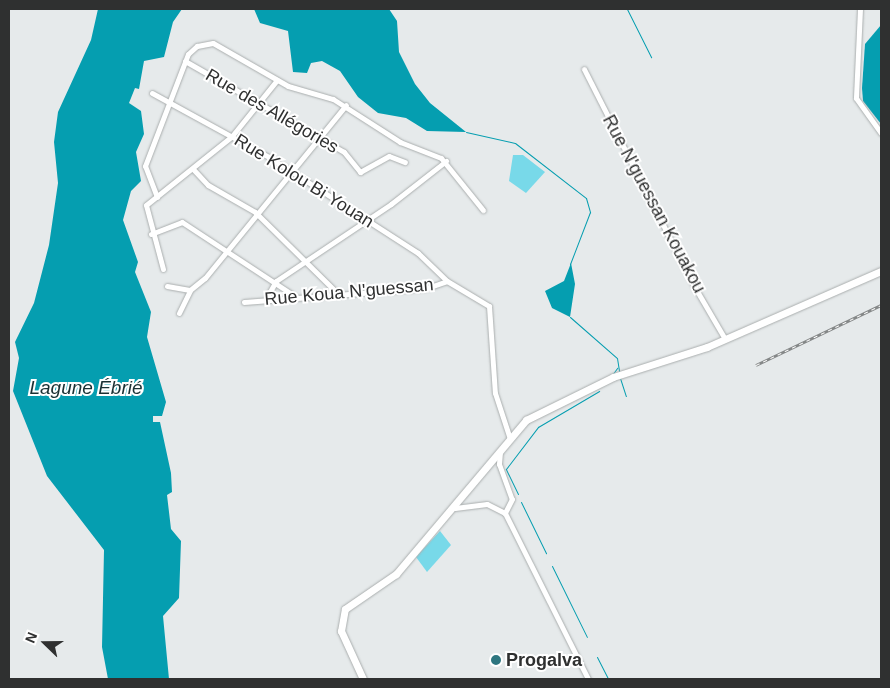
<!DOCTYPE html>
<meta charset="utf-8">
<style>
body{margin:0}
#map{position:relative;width:890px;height:688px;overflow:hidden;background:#e6eaeb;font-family:Helvetica,sans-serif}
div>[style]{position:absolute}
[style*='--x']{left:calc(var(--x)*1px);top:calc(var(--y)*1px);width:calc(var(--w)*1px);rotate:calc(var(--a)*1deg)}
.green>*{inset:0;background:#78d9e9}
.water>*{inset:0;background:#059eb0}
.stream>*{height:1px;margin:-0.5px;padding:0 0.5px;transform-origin:0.5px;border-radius:0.5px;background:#059eb0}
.roads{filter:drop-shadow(0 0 1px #aaaeae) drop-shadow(0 0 1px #aaaeae)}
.street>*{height:5px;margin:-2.5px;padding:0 2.5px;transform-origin:2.5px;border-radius:2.5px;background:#fff}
.secondary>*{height:7px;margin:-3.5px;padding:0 3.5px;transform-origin:3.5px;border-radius:3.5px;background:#fff}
.rail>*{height:3px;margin-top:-1.5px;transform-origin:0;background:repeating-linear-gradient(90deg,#fff 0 4px,#858888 0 8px);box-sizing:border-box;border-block:1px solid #858888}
.dots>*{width:14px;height:14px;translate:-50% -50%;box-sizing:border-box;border:2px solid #fff;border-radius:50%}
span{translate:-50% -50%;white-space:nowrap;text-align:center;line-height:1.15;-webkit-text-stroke:4px #fff;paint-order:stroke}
.street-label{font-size:18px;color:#2f3030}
.poi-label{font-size:18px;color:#2f3030;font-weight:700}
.left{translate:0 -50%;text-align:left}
.water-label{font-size:19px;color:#1b3134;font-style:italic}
.frame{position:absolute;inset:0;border:10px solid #2f3030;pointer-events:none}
.north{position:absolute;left:20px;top:618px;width:50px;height:50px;-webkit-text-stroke:4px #fff;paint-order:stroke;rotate:292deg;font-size:14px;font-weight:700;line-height:20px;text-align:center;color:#2f3030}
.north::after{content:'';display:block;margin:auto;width:18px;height:22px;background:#2f3030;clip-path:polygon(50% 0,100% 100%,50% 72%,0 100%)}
</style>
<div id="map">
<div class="green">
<div style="clip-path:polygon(513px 155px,523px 155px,545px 172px,526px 193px,509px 181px)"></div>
<div style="clip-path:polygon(440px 531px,451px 545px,427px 572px,416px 557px)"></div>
</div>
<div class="water">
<div style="clip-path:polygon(98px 9px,182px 9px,173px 22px,164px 57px,144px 61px,139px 89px,135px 88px,129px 103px,141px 111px,144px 134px,136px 152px,141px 181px,131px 191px,123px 220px,138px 262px,135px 272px,151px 312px,147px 337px,166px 402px,162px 416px,153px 416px,153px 422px,160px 422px,171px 473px,172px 492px,167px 495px,171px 529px,181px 541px,179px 598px,163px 616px,169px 679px,108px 679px,102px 647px,104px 550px,47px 476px,13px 391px,19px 358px,15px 342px,34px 303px,49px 245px,58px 183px,54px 142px,58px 112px,91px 40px)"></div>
<div style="clip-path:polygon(254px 9px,389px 9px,397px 21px,399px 52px,415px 84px,430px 103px,466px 132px,427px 131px,406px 118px,378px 113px,358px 97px,340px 71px,322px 61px,311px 63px,307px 73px,293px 72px,288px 31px,260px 23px)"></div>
<div style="clip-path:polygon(881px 25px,881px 124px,863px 101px,862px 88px,865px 44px)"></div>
<div style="clip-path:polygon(571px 263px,575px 284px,570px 317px,552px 308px,545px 291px,564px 281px)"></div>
</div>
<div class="stream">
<div style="--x:627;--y:9;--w:54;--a:63.4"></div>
<div style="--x:466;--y:132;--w:50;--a:12.7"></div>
<div style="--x:515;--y:143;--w:90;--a:37.8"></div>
<div style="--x:586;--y:198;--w:15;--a:74"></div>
<div style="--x:590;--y:212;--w:56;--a:111"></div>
<div style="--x:570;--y:317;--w:62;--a:41.1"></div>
<div style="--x:617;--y:358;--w:13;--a:81"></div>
<div style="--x:612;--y:375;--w:9;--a:-54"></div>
<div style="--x:620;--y:378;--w:19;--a:72"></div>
<div style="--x:518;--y:494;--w:28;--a:-116"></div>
<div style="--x:506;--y:469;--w:53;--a:-52.7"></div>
<div style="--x:538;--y:427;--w:71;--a:-30.5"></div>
<div style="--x:521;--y:502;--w:57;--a:63.9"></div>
<div style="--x:552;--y:566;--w:79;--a:63.8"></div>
<div style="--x:597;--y:657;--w:25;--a:63"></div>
</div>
<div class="roads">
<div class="street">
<div style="--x:860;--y:9;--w:89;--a:92.6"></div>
<div style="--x:856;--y:98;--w:43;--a:54.5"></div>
<div style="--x:185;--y:61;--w:183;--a:29.8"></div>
<div style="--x:344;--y:152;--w:26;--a:51"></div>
<div style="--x:360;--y:172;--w:33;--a:-29"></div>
<div style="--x:389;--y:156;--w:17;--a:21"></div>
<div style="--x:584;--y:69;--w:243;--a:63.1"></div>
<div style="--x:694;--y:286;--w:61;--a:59.7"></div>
<div style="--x:152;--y:93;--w:133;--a:28.7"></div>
<div style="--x:269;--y:157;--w:177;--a:32.8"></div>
<div style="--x:418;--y:253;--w:40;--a:44"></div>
<div style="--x:193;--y:169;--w:22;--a:47"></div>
<div style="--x:208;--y:185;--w:54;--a:29.9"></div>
<div style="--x:255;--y:212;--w:114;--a:44.6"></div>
<div style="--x:157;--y:197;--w:33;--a:-111"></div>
<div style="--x:145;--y:166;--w:120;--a:-69"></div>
<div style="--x:188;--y:54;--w:12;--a:-42"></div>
<div style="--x:197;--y:46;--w:16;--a:-11"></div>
<div style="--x:213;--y:43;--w:86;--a:29.8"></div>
<div style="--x:288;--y:86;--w:47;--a:16.1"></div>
<div style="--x:333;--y:99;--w:80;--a:32.7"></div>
<div style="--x:400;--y:142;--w:44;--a:21.3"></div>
<div style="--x:441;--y:158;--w:67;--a:51.1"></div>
<div style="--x:151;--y:234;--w:33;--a:-21"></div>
<div style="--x:182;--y:222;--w:133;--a:33.3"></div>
<div style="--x:163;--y:269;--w:66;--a:-104.9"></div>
<div style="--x:146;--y:205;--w:110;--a:-38.7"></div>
<div style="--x:232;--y:136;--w:72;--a:-51.2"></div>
<div style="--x:167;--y:286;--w:23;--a:10"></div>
<div style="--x:267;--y:297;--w:18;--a:-61"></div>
<div style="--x:276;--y:281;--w:138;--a:-33.8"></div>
<div style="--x:391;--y:204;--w:70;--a:-38"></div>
<div style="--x:244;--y:302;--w:184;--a:-4.4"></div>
<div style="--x:427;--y:288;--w:21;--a:-19"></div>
<div style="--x:447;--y:281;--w:49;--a:30.8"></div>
<div style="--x:489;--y:306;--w:87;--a:86.1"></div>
<div style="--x:495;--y:393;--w:48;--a:71.9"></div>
<div style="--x:179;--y:313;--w:25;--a:-64"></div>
<div style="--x:190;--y:290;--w:19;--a:-39"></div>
<div style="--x:205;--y:278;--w:223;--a:-50.8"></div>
<div style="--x:500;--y:452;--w:12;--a:95"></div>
<div style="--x:499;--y:464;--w:37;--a:70"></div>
<div style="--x:512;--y:499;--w:16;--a:117"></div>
<div style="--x:455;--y:508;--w:32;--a:-7"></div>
<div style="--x:487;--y:504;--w:20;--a:27"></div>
<div style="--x:505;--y:513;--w:186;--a:63.4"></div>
</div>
<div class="secondary">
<div style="--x:363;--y:679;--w:53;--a:-114.6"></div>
<div style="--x:341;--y:631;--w:22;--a:-80"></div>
<div style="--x:345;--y:609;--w:62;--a:-34.5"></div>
<div style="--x:396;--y:574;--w:202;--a:-49.8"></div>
<div style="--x:526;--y:420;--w:97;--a:-26.3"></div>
<div style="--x:613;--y:377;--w:99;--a:-17.7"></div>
<div style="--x:707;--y:347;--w:190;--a:-23.6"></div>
</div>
</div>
<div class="rail">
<div style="--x:756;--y:365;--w:139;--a:-25.6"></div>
</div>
<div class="dots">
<div style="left:496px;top:660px;background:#2e7680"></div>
</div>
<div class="street-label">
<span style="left:272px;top:111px;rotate:30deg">Rue des Allégories</span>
<span style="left:304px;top:181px;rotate:32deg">Rue Kolou Bi Youan</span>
<span style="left:654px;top:204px;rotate:62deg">Rue N'guessan Kouakou</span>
<span style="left:349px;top:292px;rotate:-5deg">Rue Koua N'guessan</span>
</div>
<div class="poi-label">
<span class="left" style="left:506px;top:660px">Progalva</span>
</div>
<div class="water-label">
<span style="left:86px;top:388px">Lagune Ébrié</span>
</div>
<div class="frame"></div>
<div class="north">N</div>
</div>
